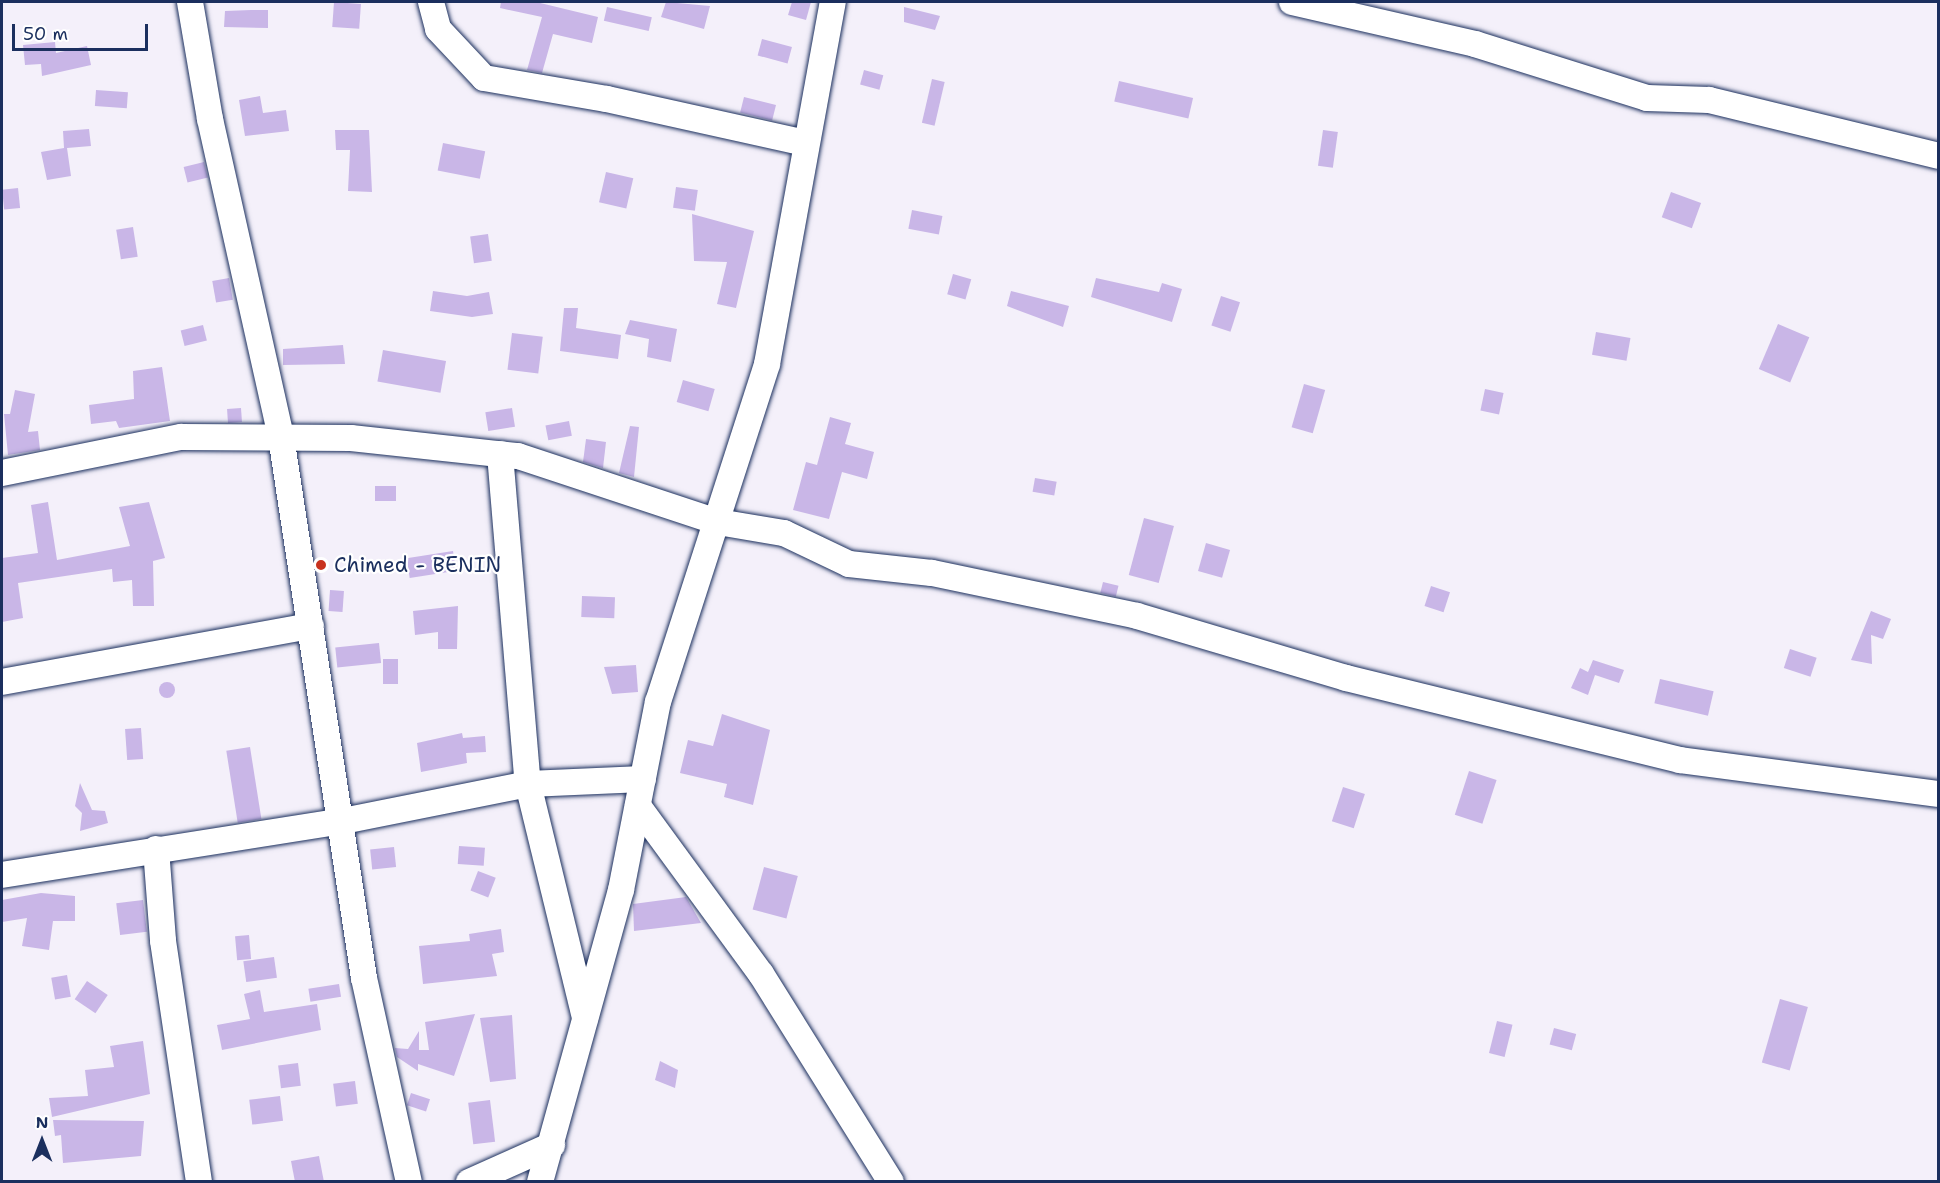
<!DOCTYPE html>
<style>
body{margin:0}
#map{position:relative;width:1940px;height:1183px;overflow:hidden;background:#f4f0fa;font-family:"Shantell Sans",sans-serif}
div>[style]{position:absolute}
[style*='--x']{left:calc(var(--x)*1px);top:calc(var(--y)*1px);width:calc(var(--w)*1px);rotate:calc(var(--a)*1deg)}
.building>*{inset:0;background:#c9b6e7;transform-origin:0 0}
.round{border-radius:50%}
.roads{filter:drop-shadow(0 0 2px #1b2f5e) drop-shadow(0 0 2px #1b2f5e)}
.minor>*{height:26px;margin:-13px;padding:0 13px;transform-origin:13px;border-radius:13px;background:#fff}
.dots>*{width:16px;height:16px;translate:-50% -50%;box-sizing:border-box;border:3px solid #fff;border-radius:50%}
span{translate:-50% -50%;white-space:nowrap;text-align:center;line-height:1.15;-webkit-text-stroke:4.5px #fff;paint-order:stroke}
.poi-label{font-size:21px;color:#1b2f5e}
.left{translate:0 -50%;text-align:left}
.frame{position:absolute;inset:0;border:3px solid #1b2f5e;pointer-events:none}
.north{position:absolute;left:12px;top:1111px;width:60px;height:60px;-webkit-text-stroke:4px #fff;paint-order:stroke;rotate:0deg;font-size:16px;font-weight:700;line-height:24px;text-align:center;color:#1b2f5e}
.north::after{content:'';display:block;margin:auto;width:21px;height:27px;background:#1b2f5e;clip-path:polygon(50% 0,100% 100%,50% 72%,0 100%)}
.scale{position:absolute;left:12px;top:24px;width:136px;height:27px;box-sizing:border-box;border:3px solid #1b2f5e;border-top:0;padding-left:8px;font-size:18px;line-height:21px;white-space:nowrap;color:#1b2f5e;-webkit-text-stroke:4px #fff;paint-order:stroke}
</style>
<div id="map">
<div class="building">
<div style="left:334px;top:2px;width:27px;height:25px;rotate:4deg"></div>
<div style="clip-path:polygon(501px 2px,536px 2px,598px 17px,592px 43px,553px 34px,542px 73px,527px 70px,542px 17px,500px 8px)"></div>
<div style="clip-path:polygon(666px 2px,710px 6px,704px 29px,661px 17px)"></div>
<div style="clip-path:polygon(792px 2px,811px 2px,806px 20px,788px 15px)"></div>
<div style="left:607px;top:7px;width:46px;height:14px;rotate:13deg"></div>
<div style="clip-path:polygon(904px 7px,940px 16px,935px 30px,904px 22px)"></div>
<div style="clip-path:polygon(251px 10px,268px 10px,268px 28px,224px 27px,225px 11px)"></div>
<div style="left:762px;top:39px;width:31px;height:17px;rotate:15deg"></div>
<div style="clip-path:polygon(55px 42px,56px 53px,87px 46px,91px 65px,42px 76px,41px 64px,25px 65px,23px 45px)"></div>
<div style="left:864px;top:70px;width:20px;height:15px;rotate:15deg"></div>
<div style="left:932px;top:79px;width:13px;height:45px;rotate:13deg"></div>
<div style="left:1119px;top:81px;width:76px;height:21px;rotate:13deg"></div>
<div style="left:96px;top:90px;width:32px;height:16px;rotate:4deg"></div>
<div style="clip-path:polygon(260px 96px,263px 113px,286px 110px,289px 131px,245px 136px,239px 100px)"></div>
<div style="left:744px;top:97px;width:33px;height:16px;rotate:14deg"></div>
<div style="clip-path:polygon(89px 129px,91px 146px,67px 148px,71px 176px,47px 180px,41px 152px,64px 148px,63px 131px)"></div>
<div style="clip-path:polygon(335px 130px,369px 130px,372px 192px,348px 191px,350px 150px,336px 150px)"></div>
<div style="left:1323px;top:130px;width:15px;height:36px;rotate:8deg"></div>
<div style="left:443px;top:143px;width:43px;height:28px;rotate:11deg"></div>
<div style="left:204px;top:162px;width:16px;height:21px;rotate:76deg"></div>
<div style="left:606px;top:172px;width:28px;height:31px;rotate:13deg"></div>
<div style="left:676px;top:187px;width:22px;height:21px;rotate:8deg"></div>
<div style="left:18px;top:188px;width:20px;height:16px;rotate:84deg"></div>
<div style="left:1671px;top:192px;width:32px;height:27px;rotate:20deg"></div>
<div style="left:912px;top:210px;width:31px;height:19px;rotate:11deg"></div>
<div style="clip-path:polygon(692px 214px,754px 231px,736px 308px,717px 304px,727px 262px,694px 261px)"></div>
<div style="left:133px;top:227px;width:30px;height:17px;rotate:81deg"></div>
<div style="left:488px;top:234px;width:27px;height:18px;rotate:82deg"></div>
<div style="left:953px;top:274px;width:19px;height:21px;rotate:16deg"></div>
<div style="left:229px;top:278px;width:22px;height:17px;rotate:80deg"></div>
<div style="clip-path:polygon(1096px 278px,1159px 292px,1162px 283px,1182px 289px,1172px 322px,1091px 297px)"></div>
<div style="clip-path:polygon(433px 291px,467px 296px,489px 292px,493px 314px,472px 317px,430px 311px)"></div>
<div style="clip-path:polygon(1011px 291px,1069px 306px,1063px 327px,1007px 306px)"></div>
<div style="left:1221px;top:296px;width:20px;height:31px;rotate:18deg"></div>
<div style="clip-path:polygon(564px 308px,578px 308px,576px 328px,621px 335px,618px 359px,560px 351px)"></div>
<div style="clip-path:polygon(630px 320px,677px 329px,671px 362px,647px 357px,649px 339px,625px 334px)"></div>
<div style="left:1778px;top:324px;width:34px;height:49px;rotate:23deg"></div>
<div style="left:203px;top:325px;width:16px;height:23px;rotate:76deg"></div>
<div style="left:1596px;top:332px;width:35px;height:23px;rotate:10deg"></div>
<div style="left:512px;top:333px;width:31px;height:37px;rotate:7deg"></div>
<div style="clip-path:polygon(343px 345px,345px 364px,283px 365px,283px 349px)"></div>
<div style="left:383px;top:350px;width:64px;height:32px;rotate:10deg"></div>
<div style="clip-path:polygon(162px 367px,170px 421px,119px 428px,116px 421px,91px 424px,89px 405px,134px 399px,133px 371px)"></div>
<div style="left:683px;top:380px;width:33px;height:23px;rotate:16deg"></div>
<div style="left:1304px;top:384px;width:22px;height:45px;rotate:16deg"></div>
<div style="left:1485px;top:389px;width:19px;height:22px;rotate:12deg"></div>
<div style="clip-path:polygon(15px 390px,35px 394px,28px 432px,38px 431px,40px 450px,8px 455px,4px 414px,10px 414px)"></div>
<div style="left:241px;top:408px;width:14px;height:14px;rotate:86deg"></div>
<div style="left:512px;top:408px;width:19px;height:27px;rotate:81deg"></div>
<div style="clip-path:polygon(830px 417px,851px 423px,845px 444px,874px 452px,867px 479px,842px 472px,829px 519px,793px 510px,806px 462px,817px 465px)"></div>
<div style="left:569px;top:421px;width:15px;height:24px;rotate:79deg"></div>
<div style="clip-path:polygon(630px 426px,639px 427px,634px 477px,619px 473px)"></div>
<div style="clip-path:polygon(586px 439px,606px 442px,603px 468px,583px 462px)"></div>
<div style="left:1035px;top:478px;width:22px;height:14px;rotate:10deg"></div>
<div style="left:375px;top:486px;width:21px;height:15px"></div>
<div style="clip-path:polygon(48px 502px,57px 560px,130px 546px,119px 507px,149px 502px,165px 558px,153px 561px,154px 606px,133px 606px,132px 580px,113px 582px,112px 569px,18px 583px,23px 618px,2px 622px,2px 558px,38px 553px,31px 505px)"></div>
<div style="left:1144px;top:518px;width:31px;height:59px;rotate:15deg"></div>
<div style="left:1206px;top:543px;width:25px;height:29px;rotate:16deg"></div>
<div style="left:453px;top:551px;width:20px;height:47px;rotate:81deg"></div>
<div style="left:1103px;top:582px;width:16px;height:11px;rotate:14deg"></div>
<div style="left:1431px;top:586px;width:20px;height:21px;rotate:18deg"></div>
<div style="left:330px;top:590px;width:14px;height:21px;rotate:4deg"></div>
<div style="left:582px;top:596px;width:33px;height:21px;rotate:2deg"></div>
<div style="clip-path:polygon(458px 606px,457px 649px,438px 649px,438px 632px,415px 635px,413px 611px)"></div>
<div style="clip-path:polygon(1871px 611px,1891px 619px,1883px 639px,1871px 635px,1872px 664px,1851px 660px)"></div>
<div style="left:379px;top:643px;width:20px;height:44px;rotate:84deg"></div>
<div style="left:1790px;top:649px;width:28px;height:20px;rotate:18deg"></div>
<div style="left:383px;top:659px;width:15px;height:25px"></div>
<div style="clip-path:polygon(1593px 660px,1624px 670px,1619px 683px,1595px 675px,1588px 695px,1571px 688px,1580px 668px,1588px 672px)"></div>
<div style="clip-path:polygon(636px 665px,638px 692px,612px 694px,604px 667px)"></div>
<div style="left:1660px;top:679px;width:55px;height:25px;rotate:13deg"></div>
<div class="round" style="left:159px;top:682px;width:16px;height:16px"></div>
<div style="clip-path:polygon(722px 714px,770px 730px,753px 805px,724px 797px,727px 784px,680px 773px,688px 740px,713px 746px)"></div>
<div style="left:141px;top:728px;width:31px;height:16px;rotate:86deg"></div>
<div style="clip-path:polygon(462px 733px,463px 738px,485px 736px,486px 752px,466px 753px,467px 763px,421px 772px,417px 743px)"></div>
<div style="left:250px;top:747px;width:73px;height:24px;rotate:81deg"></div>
<div style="left:1469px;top:771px;width:29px;height:46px;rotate:18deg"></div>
<div style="clip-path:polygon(80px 783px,92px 810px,105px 811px,108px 823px,80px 831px,82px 813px,75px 806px)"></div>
<div style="left:1343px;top:787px;width:23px;height:36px;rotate:18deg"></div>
<div style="left:459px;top:846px;width:26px;height:18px;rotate:4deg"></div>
<div style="left:394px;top:847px;width:20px;height:24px;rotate:84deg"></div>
<div style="left:764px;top:867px;width:35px;height:44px;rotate:15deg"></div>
<div style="left:478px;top:871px;width:19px;height:21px;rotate:21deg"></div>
<div style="clip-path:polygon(41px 893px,75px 896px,75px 921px,53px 921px,49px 950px,22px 946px,27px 918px,2px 922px,2px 900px)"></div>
<div style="clip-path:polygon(686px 897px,701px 923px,634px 931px,633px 904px)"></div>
<div style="left:143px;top:900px;width:32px;height:27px;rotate:83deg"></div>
<div style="clip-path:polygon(501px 929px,504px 952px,492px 954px,497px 976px,423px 984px,419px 946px,470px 941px,469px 934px)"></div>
<div style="left:249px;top:935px;width:24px;height:14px;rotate:85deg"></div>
<div style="left:274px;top:957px;width:21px;height:31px;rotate:82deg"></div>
<div style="left:67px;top:975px;width:22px;height:16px;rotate:80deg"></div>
<div style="left:87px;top:981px;width:25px;height:22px;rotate:34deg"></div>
<div style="left:339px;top:984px;width:13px;height:31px;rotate:81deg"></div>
<div style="clip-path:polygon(260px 990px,264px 1012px,317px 1004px,321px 1030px,222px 1050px,217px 1025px,250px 1019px,244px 994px)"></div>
<div style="left:1780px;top:999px;width:29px;height:66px;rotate:16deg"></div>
<div style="clip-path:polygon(475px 1014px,454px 1076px,418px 1064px,418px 1071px,397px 1057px,395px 1048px,408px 1049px,419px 1031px,419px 1050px,429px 1050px,425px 1022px)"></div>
<div style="clip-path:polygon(512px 1015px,516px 1079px,490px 1082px,480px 1018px)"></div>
<div style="left:1497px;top:1021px;width:16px;height:33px;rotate:14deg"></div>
<div style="left:1554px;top:1028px;width:23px;height:17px;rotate:15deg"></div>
<div style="clip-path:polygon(143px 1041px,150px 1094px,52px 1117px,49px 1098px,88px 1096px,85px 1070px,114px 1067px,110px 1046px)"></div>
<div style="clip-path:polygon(660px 1061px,678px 1070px,675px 1088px,655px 1080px)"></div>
<div style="left:298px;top:1063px;width:23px;height:20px;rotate:83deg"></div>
<div style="left:355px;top:1081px;width:23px;height:22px;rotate:83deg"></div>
<div style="left:411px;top:1093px;width:20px;height:13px;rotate:18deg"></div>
<div style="left:280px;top:1096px;width:25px;height:31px;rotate:83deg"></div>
<div style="left:490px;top:1100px;width:42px;height:22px;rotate:83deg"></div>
<div style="clip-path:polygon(53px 1120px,144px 1121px,141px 1156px,63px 1163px,61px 1135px,55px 1136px)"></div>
<div style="clip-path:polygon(319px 1156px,324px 1182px,295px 1182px,291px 1161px)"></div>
</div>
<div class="roads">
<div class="minor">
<div style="--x:190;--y:2;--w:119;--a:80.3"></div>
<div style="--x:210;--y:119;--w:326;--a:77.4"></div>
<div style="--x:281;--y:437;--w:547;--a:81.28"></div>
<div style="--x:364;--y:978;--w:209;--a:77.6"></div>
<div style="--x:431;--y:2;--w:28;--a:75"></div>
<div style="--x:438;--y:29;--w:67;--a:46.8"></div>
<div style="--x:484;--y:78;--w:125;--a:9.7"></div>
<div style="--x:607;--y:99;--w:203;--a:12.5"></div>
<div style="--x:1292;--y:2;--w:188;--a:12.9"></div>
<div style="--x:1475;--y:44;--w:180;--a:17.4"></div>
<div style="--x:1647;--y:98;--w:62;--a:1.8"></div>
<div style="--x:1709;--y:100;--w:236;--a:13.7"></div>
<div style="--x:500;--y:454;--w:331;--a:85.2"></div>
<div style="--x:528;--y:784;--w:241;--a:76.3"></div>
<div style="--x:2;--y:473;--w:183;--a:-11.4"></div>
<div style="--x:181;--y:437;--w:170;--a:0.3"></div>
<div style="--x:351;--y:438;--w:168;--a:6.2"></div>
<div style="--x:518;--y:456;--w:211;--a:18.3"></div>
<div style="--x:718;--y:522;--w:67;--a:9.5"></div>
<div style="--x:784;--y:533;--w:72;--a:25.5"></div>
<div style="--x:849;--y:564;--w:83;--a:6.2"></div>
<div style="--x:932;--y:573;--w:209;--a:11.8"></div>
<div style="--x:1137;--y:616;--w:218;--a:16.5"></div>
<div style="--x:1346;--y:678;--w:344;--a:13.8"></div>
<div style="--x:1680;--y:760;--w:260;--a:7.5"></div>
<div style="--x:2;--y:682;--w:314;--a:-10.3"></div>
<div style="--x:638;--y:806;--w:208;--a:53.8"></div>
<div style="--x:761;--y:974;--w:245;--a:58"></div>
<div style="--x:156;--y:849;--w:92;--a:85.6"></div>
<div style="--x:163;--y:941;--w:244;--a:81.5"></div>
<div style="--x:2;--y:875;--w:345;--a:-9"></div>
<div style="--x:343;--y:821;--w:189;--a:-11.3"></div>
<div style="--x:528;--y:784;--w:115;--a:-2.5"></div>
<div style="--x:469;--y:1182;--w:91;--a:-24"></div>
<div style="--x:540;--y:1182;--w:303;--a:-74.5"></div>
<div style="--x:621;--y:890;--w:192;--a:-78.9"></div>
<div style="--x:658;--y:702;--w:355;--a:-72.1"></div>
<div style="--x:767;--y:364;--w:368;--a:-79.7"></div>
</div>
</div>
<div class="dots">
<div style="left:321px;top:565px;background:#c8321e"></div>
</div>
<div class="poi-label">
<span class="left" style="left:334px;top:565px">Chimed - BENIN</span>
</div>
<div class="frame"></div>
<div class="north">N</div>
<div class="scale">50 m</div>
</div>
